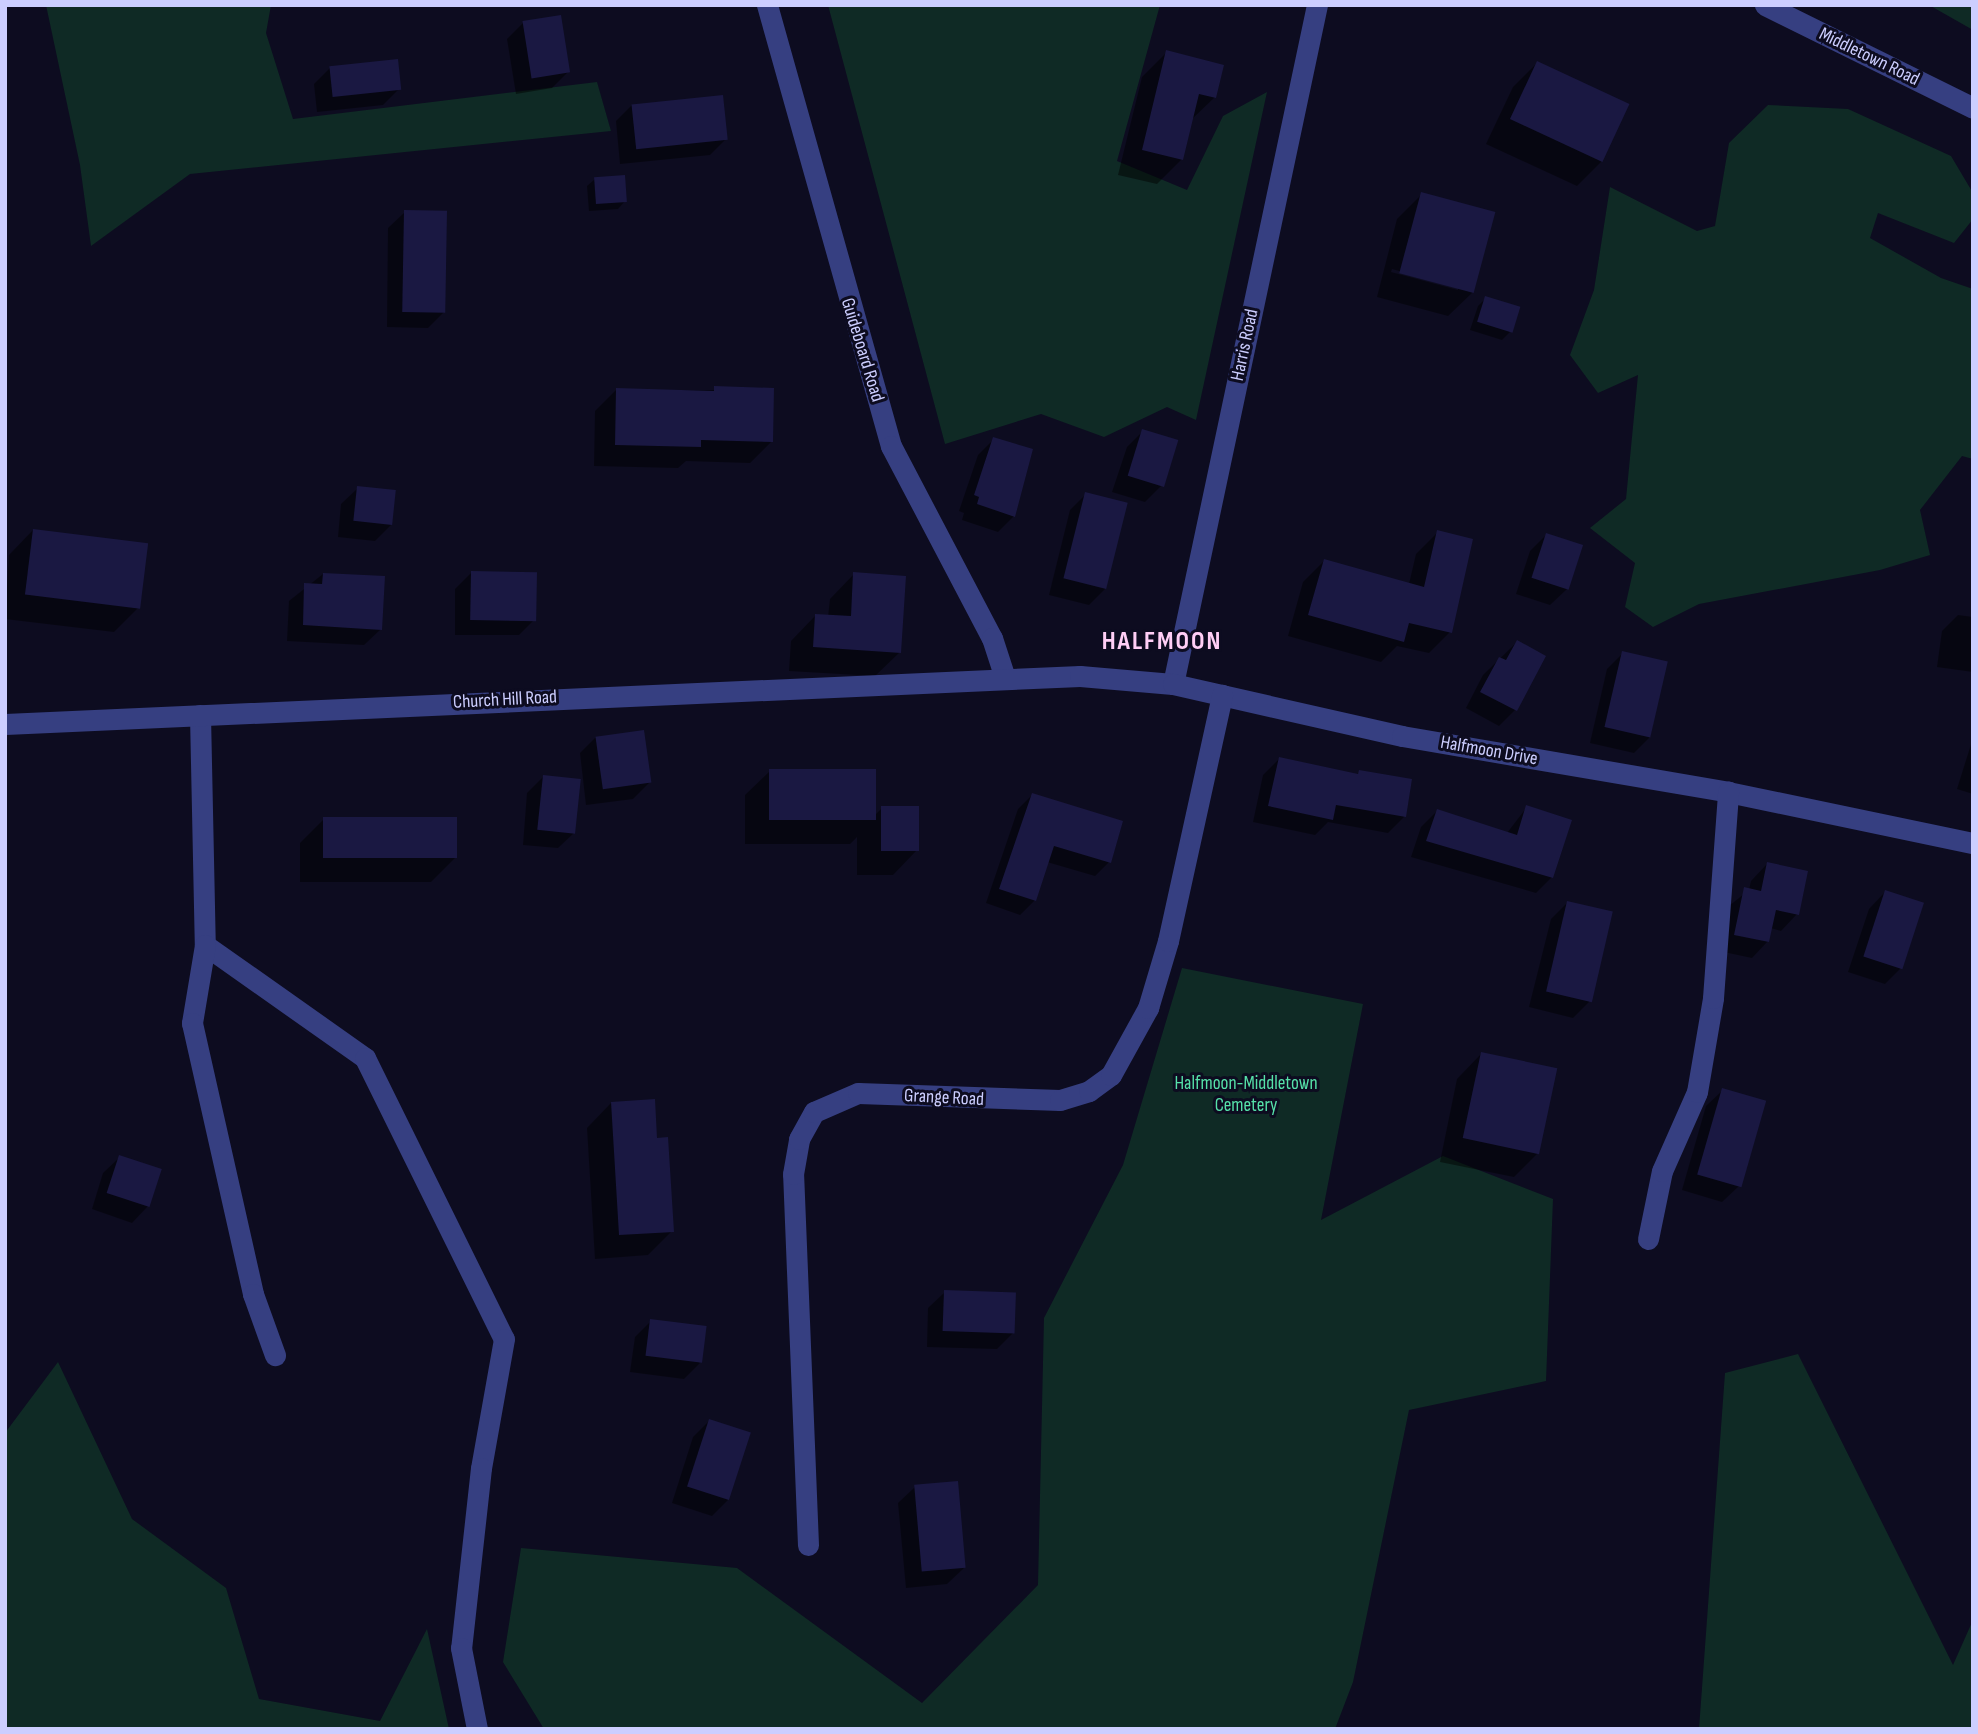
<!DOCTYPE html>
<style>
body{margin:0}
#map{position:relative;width:1978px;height:1734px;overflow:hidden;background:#0d0c20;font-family:"Sofia Sans Condensed",sans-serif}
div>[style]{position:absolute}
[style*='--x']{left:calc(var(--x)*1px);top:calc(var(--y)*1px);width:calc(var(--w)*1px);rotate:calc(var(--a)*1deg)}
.green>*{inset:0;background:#0f2a25}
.shadow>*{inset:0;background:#0007}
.building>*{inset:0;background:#1a1842;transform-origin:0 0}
.minor>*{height:21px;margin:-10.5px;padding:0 10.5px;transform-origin:10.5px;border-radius:10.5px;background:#363f81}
span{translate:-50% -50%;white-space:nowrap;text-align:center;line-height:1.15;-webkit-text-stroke:6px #0d0c20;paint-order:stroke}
.street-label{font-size:19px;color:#ccceff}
.park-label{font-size:19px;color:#56e1a9}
.district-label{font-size:26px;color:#ffcef5;font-weight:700;letter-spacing:2px}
.frame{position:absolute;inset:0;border:7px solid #ccceff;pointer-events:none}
</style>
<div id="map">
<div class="green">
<div style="clip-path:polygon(46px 5px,271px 5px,266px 33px,293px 119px,597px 82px,611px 131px,190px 174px,91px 246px,80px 165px)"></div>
<div style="clip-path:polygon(828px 5px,1160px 5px,1117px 161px,1187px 190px,1223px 116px,1267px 92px,1196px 420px,1167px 407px,1104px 437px,1041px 414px,945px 444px)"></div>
<div style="clip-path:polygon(1929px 5px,1973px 5px,1973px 30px)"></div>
<div style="clip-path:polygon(1768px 105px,1848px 109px,1951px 156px,1973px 193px,1973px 219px,1954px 243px,1878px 213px,1870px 238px,1941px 278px,1973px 289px,1973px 459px,1962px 456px,1920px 510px,1930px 555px,1880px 570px,1699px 604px,1653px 627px,1625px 607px,1635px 563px,1590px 528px,1626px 499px,1638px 375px,1598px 393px,1570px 355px,1594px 290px,1610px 187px,1697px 231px,1715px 226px,1729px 143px)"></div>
<div style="clip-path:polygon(1182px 968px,1363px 1004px,1321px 1220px,1443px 1156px,1553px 1199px,1546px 1381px,1409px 1410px,1353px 1682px,1335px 1729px,544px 1729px,503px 1662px,521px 1548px,737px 1568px,922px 1703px,1038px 1585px,1044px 1318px,1123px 1165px)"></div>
<div style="clip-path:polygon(1798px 1354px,1953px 1665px,1973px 1620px,1973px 1729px,1699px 1729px,1725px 1373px)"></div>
<div style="clip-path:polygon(58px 1362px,132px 1519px,226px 1588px,259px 1699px,380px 1721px,427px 1629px,449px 1729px,5px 1729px,5px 1433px)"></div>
</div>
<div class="shadow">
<div style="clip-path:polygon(523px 23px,568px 72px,552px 88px,516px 94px,507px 39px)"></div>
<div style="clip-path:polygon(1167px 52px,1215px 97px,1191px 120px,1182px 159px,1157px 184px,1118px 175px,1142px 77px)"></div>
<div style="clip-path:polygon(1537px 63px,1602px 161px,1577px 186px,1486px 144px,1513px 87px)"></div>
<div style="clip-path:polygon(330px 68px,399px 89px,383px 105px,317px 112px,314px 84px)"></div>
<div style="clip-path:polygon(632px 105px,726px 139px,710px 155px,620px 164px,616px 121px)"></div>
<div style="clip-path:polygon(595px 179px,625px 201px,618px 209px,589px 211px,587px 186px)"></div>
<div style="clip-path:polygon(evenodd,1422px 194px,1473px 292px,1448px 316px,1377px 297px,1397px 219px,1422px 194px,1392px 269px,1458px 287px,1458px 290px,1391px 272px,1392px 269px)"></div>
<div style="clip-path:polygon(405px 212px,444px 312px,428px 328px,387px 327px,388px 228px)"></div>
<div style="clip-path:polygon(1486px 298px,1510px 332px,1502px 340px,1470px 330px,1478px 306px)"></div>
<div style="clip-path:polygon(616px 390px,772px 390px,771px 442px,750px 463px,686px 461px,678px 468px,594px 466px,595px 411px)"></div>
<div style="clip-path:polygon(1143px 431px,1161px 486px,1145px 502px,1112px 492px,1127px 447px)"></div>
<div style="clip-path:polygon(994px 439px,1014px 516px,998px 532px,962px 520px,964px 513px,959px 511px,978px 455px)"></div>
<div style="clip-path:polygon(358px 488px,391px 525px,375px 541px,338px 537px,341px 504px)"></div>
<div style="clip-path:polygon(1086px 494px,1105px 589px,1089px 605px,1049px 595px,1070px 510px)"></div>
<div style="clip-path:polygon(33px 530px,138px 608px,114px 632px,5px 619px,9px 555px)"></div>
<div style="clip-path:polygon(1438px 532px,1450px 632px,1429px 653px,1397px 646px,1381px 662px,1288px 636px,1303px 582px,1324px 561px,1409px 584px,1416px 554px)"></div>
<div style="clip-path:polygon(1546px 535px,1567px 589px,1550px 605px,1516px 594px,1530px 551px)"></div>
<div style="clip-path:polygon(471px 573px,535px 619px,519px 635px,455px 635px,455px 589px)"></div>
<div style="clip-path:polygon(323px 574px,381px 629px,364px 645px,287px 641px,289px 601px)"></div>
<div style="clip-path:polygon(854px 574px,900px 652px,875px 676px,789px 671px,791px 641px,815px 616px,828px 617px,830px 599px)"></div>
<div style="clip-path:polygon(1958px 615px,1973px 617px,1973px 672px,1937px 667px,1942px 631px)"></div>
<div style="clip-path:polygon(1517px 642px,1544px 656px,1515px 710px,1499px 726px,1466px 708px,1483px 675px)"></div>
<div style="clip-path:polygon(1623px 653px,1666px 663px,1650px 737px,1634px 753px,1590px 743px,1607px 669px)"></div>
<div style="clip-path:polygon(596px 737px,649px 783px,633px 799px,586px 805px,580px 753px)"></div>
<div style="clip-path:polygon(1973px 738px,1973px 794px,1957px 789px)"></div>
<div style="clip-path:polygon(1279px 759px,1356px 775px,1360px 772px,1404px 817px,1388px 833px,1328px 822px,1315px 835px,1253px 822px,1263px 775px)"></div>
<div style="clip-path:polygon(770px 771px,875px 815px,882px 808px,917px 850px,893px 875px,857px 875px,857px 837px,850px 844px,745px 844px,745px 795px)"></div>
<div style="clip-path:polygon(543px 777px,575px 832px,558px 848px,523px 845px,527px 793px)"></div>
<div style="clip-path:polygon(1033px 794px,1109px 862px,1095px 876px,1047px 862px,1035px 900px,1020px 915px,986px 903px,1018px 809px)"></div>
<div style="clip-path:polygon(1527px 807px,1552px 877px,1536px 893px,1411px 857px,1421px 827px,1437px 811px,1507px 833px)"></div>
<div style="clip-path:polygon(324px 819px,455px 858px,431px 882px,300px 882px,300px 843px)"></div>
<div style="clip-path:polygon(1767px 864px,1797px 914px,1781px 931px,1771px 928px,1768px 941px,1752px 958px,1719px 951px,1729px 906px,1749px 890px,1751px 881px)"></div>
<div style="clip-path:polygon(1885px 892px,1901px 968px,1885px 984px,1848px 972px,1869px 909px)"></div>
<div style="clip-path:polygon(1567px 903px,1589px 1002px,1573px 1018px,1529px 1007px,1551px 919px)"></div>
<div style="clip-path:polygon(1481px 1054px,1538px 1153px,1514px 1177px,1440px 1162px,1457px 1079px)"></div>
<div style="clip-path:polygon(1723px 1090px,1739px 1186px,1722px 1202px,1682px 1190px,1706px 1106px)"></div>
<div style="clip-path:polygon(611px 1103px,656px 1140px,672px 1231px,648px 1255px,595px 1259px,587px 1128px)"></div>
<div style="clip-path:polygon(120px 1157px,148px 1206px,132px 1223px,92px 1209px,103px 1173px)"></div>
<div style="clip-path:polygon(945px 1292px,1013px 1333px,997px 1349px,927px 1347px,928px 1308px)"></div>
<div style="clip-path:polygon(651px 1321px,700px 1363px,684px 1379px,630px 1372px,635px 1337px)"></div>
<div style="clip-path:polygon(709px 1421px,728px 1500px,712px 1516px,672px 1503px,693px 1437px)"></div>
<div style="clip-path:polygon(915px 1487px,964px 1568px,947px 1584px,906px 1588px,898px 1503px)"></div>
</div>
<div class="building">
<div style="left:561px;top:15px;width:58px;height:39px;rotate:81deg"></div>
<div style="clip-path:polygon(1166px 50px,1224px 65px,1216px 98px,1199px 94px,1183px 160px,1142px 150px)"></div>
<div style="left:398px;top:59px;width:31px;height:69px;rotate:84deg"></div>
<div style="left:1537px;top:61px;width:102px;height:64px;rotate:25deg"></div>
<div style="left:723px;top:95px;width:45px;height:92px;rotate:84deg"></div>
<div style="left:625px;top:175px;width:27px;height:31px;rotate:86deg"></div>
<div style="left:1421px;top:192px;width:77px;height:84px;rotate:15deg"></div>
<div style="left:404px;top:210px;width:43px;height:102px;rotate:1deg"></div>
<div style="left:1485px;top:296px;width:37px;height:27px;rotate:17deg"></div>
<div style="clip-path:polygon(714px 386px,774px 388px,773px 442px,701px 440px,701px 447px,615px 445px,616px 388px,714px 391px)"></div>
<div style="left:1142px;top:429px;width:38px;height:49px;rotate:17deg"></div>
<div style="clip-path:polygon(993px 437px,1033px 449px,1015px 517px,977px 504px,979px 497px,974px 495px)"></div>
<div style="left:357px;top:486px;width:39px;height:35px;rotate:6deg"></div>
<div style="left:1085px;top:492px;width:44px;height:89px;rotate:14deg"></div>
<div style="left:33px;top:529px;width:116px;height:66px;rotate:7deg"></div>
<div style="clip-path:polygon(1437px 530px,1473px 539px,1452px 633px,1409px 623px,1404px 642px,1308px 615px,1324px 559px,1424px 587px)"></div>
<div style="left:1546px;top:533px;width:39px;height:47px;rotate:18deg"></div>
<div style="left:471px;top:571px;width:66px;height:49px;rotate:1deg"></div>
<div style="clip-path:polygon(853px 572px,906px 576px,901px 653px,813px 647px,815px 614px,851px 616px)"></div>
<div style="clip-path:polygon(323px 573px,385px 576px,382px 630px,303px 625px,304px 583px,322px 584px)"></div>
<div style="clip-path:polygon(1517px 640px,1546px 656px,1517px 711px,1480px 692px,1499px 657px,1506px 660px)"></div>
<div style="left:1622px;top:651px;width:47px;height:78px;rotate:13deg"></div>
<div style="left:644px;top:730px;width:53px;height:49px;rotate:82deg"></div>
<div style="clip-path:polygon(1279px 757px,1358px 774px,1359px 770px,1412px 779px,1406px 817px,1336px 805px,1333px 820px,1268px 806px)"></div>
<div style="left:769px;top:769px;width:107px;height:51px"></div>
<div style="left:543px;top:775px;width:38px;height:55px;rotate:6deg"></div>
<div style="clip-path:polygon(1032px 793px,1123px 821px,1111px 863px,1054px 846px,1036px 901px,999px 889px)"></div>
<div style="clip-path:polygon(1526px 805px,1572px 820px,1553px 878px,1426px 841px,1437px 809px,1517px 835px)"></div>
<div style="left:881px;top:806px;width:38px;height:45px"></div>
<div style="left:323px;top:817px;width:134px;height:41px"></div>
<div style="clip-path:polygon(1767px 862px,1808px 871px,1799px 915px,1776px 910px,1769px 942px,1734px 935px,1744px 887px,1761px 891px)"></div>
<div style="left:1885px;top:890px;width:41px;height:70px;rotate:18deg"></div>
<div style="left:1567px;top:901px;width:47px;height:93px;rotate:13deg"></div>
<div style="left:1481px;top:1052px;width:78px;height:88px;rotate:12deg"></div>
<div style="left:1722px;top:1088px;width:46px;height:90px;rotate:16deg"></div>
<div style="clip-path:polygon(655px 1099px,657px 1138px,668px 1137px,674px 1232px,619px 1235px,611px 1102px)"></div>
<div style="left:119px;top:1155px;width:45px;height:40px;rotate:18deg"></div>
<div style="left:944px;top:1290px;width:72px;height:41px;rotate:2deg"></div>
<div style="left:650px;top:1319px;width:57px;height:37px;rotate:7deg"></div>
<div style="left:709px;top:1419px;width:44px;height:71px;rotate:18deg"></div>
<div style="left:958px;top:1481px;width:87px;height:44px;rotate:85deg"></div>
</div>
<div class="minor">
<div style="--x:767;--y:5;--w:458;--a:74.3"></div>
<div style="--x:891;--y:446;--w:217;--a:62.3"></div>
<div style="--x:992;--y:638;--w:40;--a:72"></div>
<div style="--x:1765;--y:5;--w:232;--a:26.3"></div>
<div style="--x:1173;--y:684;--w:694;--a:-78.03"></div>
<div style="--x:200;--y:715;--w:230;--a:88.8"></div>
<div style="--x:205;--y:945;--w:196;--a:35.2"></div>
<div style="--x:365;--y:1058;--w:313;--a:63.7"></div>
<div style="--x:504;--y:1339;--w:131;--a:100.1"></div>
<div style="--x:481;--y:1468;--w:181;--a:96.3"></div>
<div style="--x:461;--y:1648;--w:83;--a:78.8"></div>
<div style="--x:5;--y:724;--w:1076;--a:-2.56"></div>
<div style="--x:1080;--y:676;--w:93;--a:4.9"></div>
<div style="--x:1173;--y:684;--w:235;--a:12.8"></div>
<div style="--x:1402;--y:736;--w:331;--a:9.7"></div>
<div style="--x:1728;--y:792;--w:250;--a:11.8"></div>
<div style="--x:205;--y:945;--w:79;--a:99.5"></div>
<div style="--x:192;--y:1023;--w:278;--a:77.3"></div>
<div style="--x:253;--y:1294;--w:65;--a:70.2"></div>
<div style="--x:1648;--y:1239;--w:69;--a:-78.4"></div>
<div style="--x:1662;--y:1171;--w:86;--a:-66.1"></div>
<div style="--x:1697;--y:1092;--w:95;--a:-80.3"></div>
<div style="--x:1713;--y:998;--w:207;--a:-85.8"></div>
<div style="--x:808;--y:1545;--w:371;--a:-92.3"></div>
<div style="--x:793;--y:1174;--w:36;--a:-80"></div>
<div style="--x:799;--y:1139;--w:31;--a:-61"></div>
<div style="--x:814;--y:1112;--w:48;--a:-23.4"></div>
<div style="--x:858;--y:1093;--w:202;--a:2"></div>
<div style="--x:1060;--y:1100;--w:30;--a:-17"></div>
<div style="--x:1089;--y:1091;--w:27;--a:-36"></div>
<div style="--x:1111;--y:1075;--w:77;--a:-61.1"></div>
<div style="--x:1148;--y:1008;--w:70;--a:-73.4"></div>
<div style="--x:1168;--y:941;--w:252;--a:-77.6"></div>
</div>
<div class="street-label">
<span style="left:1869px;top:57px;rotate:26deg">Middletown Road</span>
<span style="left:1245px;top:345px;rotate:-78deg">Harris Road</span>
<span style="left:862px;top:350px;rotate:73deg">Guideboard Road</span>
<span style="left:505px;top:700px;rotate:-3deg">Church Hill Road</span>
<span style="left:1489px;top:751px;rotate:10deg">Halfmoon Drive</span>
<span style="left:944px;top:1098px;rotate:3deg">Grange Road</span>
</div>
<div class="park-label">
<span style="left:1246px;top:1095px">Halfmoon-Middletown<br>Cemetery</span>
</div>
<div class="district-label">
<span style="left:1162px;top:642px">HALFMOON</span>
</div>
<div class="frame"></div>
</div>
